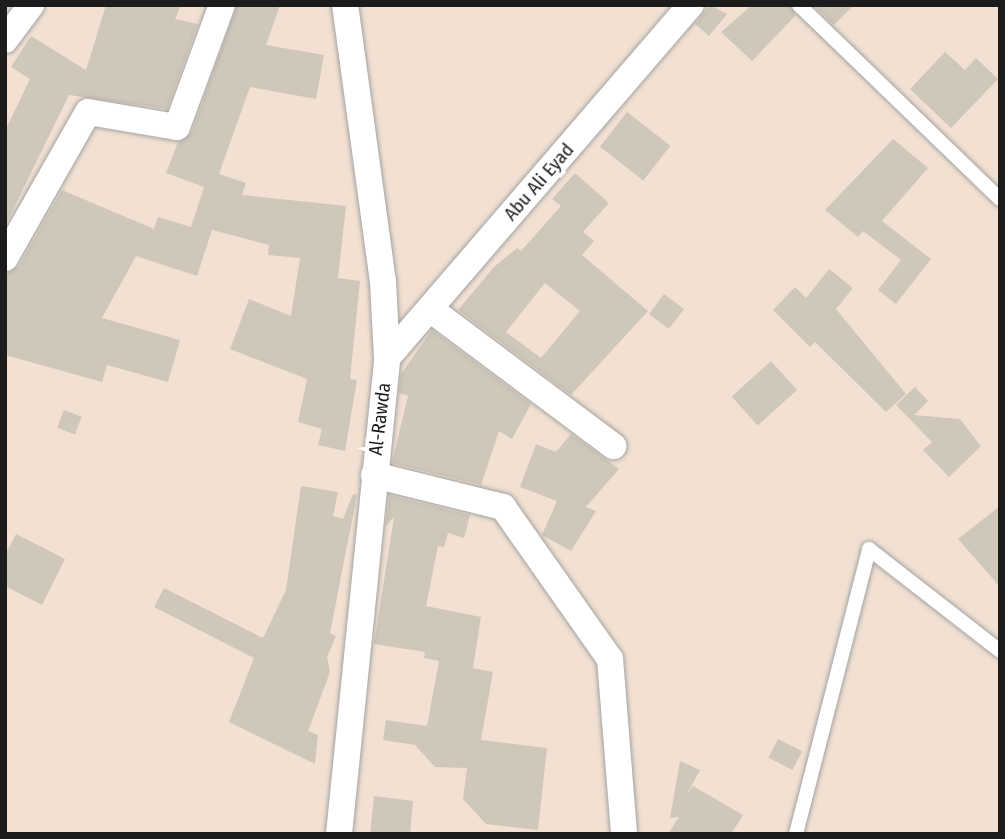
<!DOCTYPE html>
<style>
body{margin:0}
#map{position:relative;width:1005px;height:839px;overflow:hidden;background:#efede0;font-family:"Fira Sans Condensed",sans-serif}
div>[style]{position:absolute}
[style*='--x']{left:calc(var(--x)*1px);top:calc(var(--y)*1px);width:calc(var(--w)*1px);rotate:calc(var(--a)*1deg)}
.military>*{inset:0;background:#f2e1d2;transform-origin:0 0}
.building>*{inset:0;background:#cfc7b9;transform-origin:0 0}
.roads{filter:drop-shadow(0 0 2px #a3a3a3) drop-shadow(0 0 2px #a3a3a3)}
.lane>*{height:14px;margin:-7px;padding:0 7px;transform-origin:7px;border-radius:7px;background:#fff}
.street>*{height:26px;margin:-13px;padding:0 13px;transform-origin:13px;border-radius:13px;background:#fff}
span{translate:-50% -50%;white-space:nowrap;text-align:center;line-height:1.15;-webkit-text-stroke:7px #fff;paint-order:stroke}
.street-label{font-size:19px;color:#1c1c1c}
.frame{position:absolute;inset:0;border:7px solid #1c1c1c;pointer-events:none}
</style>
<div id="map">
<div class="military">
<div style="left:5px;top:5px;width:995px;height:829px"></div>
</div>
<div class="building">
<div style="clip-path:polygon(106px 5px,181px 5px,175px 19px,198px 24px,167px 109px,69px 95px,5px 226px,5px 131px,30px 79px,11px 67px,31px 36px,86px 70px)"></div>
<div style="clip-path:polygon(237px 5px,280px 5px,266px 45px,324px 55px,316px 99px,250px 87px,219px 174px,246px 183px,242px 195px,346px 206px,338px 278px,360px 281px,350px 379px,357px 380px,345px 451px,318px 445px,322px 429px,298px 422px,307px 379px,230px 349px,249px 299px,291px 316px,300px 258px,268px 255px,269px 245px,212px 230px,197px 276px,136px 256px,102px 318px,180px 340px,168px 382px,107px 365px,102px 382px,5px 355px,5px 274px,19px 266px,62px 190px,154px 229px,158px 217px,191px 227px,204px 187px,166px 173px,178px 142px,192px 132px)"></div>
<div style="clip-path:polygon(710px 5px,727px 14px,709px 36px,695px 24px)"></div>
<div style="clip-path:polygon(752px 5px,790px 5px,796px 15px,752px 61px,721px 32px)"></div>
<div style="clip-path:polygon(813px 5px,854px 5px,834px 25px)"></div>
<div style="clip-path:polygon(945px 52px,965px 70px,976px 58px,998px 79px,951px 128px,910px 89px)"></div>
<div style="left:627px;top:112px;width:55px;height:44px;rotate:38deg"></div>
<div style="clip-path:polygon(893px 139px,928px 168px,882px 221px,931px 259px,896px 304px,878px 290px,901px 260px,863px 231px,858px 237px,825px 210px)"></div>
<div style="clip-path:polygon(evenodd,575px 173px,609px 203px,583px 232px,594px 241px,582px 255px,648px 311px,571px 395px,458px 310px,494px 267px,517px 248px,521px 251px,561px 206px,552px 199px,575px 173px,545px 283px,580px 311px,541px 358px,506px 332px,545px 283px)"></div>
<div style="clip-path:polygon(829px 269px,853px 288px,836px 309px,906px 394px,886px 412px,815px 342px,810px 347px,773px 310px,795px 287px,806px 298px)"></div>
<div style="left:664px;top:294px;width:25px;height:25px;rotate:37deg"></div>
<div style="clip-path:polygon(432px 330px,531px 404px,512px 439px,499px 431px,481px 485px,392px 463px,408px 396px,399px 393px,401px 374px)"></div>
<div style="left:771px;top:361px;width:39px;height:53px;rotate:48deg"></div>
<div style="clip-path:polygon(915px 387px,928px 401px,914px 415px,960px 419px,981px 446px,949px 477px,923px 450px,932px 442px,896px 405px)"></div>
<div style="left:64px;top:410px;width:19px;height:19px;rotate:21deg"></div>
<div style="clip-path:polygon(571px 434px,619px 469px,586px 507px,596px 511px,571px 551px,542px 535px,557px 501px,520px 487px,536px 444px,556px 452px)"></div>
<div style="clip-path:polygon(301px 486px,338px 492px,333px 516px,343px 519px,353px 494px,357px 495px,330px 633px,336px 636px,327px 657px,330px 672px,308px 731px,318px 735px,315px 764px,229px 722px,254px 658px,154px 607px,164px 588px,263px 638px,286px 590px)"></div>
<div style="clip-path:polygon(389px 495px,470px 515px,464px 538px,448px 533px,444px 547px,438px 546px,426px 606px,481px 617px,473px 668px,493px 672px,481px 740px,547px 748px,538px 830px,486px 824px,463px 799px,467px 768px,435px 767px,415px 745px,383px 740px,386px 720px,427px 726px,439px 661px,424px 658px,425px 652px,374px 644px,394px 517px,386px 526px)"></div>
<div style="clip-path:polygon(1000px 506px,1000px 587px,958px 539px)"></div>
<div style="clip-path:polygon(16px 534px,65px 559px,42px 605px,5px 586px,5px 555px)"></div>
<div style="left:778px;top:739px;width:27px;height:21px;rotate:27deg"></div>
<div style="clip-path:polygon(680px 761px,700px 770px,686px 796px,693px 786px,743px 815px,731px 834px,668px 834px,679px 817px,670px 818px)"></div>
<div style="clip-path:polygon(374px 796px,413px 801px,410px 834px,370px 834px)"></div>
</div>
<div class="roads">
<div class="lane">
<div style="--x:799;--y:5;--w:279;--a:44"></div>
<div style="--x:796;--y:834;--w:294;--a:-75.6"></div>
<div style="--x:869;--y:549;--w:166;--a:37.9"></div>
</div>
<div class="street">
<div style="--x:5;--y:40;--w:44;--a:-53.4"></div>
<div style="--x:5;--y:258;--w:168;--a:-60.4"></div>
<div style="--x:88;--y:112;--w:90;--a:9.6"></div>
<div style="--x:177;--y:127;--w:130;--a:-69.8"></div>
<div style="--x:430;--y:309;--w:229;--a:36.8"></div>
<div style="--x:387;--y:358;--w:466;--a:-49.3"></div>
<div style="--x:374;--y:475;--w:133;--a:13.9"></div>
<div style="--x:503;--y:507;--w:186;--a:54.9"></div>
<div style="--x:610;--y:659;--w:176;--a:85.4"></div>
<div style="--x:339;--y:834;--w:478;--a:-84.2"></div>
<div style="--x:387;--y:358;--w:76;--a:-93"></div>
<div style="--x:383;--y:282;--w:280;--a:-97.8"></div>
</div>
</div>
<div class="street-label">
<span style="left:539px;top:182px;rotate:-49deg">Abu Ali Eyad</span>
<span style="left:380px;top:419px;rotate:-83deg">Al-Rawda</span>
</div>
<div class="frame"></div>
</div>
